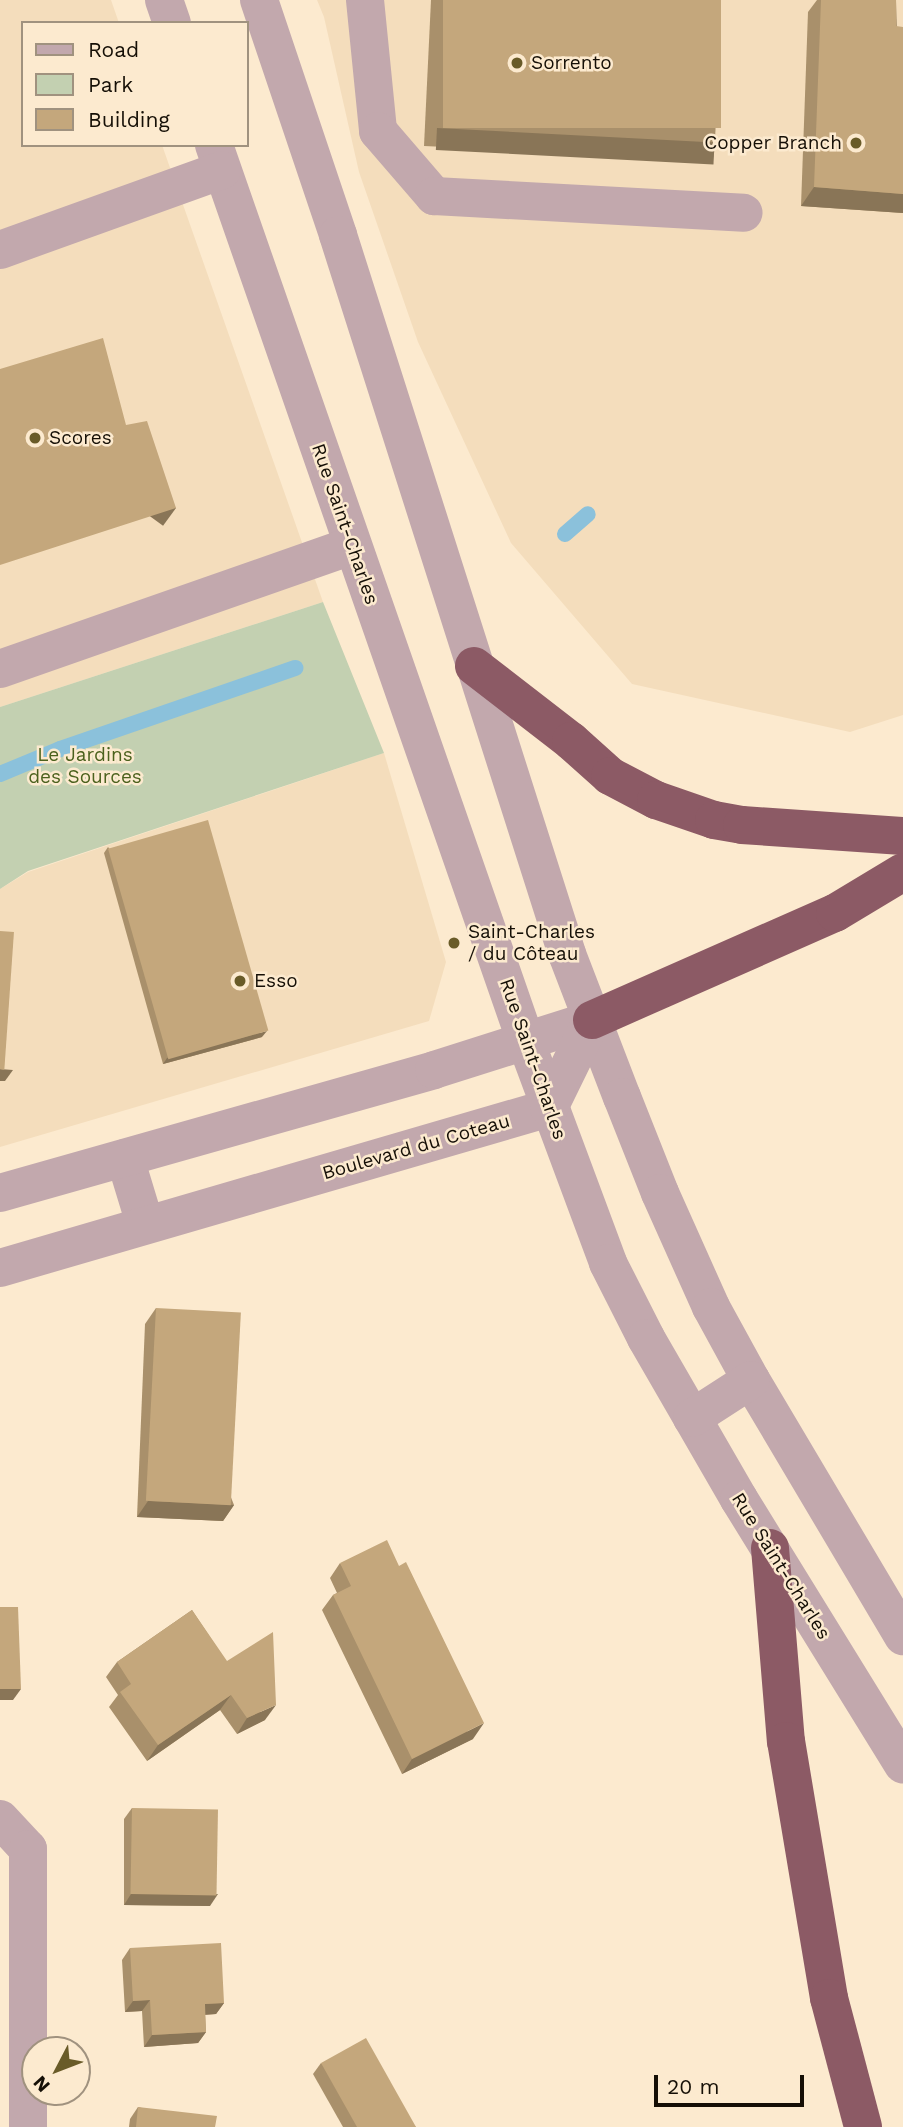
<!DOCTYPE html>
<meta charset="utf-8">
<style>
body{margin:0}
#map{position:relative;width:903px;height:2127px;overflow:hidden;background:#fceacf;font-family:"Work Sans",sans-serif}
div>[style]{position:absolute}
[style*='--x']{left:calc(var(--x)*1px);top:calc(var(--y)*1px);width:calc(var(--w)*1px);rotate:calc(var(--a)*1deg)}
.built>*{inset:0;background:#f4ddbc}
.green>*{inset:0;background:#c3d0b1}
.stream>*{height:16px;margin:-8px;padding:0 8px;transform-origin:8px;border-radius:8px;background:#8bc1db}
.minor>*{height:38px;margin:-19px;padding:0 19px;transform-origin:19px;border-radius:19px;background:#c2a8ad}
.highway>*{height:38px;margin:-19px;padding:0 19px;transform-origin:19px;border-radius:19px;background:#8c5a65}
.wall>*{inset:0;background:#a9906b}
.shaded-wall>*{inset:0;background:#897557;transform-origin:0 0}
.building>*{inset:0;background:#c4a77c;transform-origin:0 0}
.dots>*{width:19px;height:19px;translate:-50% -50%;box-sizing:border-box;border:4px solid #fceacf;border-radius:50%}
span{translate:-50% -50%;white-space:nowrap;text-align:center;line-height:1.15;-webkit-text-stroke:5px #fceacf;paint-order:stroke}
.poi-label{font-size:19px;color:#150f06}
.left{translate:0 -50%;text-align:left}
.right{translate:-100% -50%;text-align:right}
.street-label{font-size:19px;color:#150f06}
.park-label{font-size:19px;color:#4b611d}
.legend{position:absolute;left:21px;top:21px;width:228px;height:126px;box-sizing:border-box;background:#fceacf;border:2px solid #a0927f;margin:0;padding:9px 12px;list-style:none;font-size:21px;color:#150f06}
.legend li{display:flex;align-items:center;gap:14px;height:35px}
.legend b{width:35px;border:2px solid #a0927f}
.north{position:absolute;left:21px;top:2036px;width:70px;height:70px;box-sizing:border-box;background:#fceacf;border:2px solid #a0927f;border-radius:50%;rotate:228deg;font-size:19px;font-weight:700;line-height:28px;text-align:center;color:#150f06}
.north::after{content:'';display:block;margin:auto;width:24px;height:32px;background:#695b28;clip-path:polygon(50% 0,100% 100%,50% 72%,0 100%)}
.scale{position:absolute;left:654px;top:2075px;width:150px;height:32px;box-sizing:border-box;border:4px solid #150f06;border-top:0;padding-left:9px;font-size:21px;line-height:24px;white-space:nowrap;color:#150f06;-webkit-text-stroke:5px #fceacf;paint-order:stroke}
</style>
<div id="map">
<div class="built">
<div style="clip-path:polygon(0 0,111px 0,119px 23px,23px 23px,23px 145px,162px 145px,323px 602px,0 707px)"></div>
<div style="clip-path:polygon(317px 0,903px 0,903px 715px,850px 732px,632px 684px,511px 543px,418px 342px,359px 172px,324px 17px)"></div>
<div style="clip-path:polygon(384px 753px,446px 962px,429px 1021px,0 1147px,0 889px,28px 872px)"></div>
</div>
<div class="green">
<div style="clip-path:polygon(323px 602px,384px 753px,28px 871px,0 889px,0 707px)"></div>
</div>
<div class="stream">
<div style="--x:565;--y:534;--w:30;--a:-41"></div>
<div style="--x:0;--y:774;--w:65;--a:-22.6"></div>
<div style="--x:60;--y:749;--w:249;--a:-19"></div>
</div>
<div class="minor">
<div style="--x:164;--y:0;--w:24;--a:71"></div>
<div style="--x:259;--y:0;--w:248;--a:71.4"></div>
<div style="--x:338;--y:235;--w:755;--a:72.33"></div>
<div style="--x:567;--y:954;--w:153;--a:69"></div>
<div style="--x:622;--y:1097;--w:103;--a:68.4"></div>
<div style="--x:660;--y:1193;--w:125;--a:65.9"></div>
<div style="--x:711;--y:1307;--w:83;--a:61.3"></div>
<div style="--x:751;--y:1380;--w:298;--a:59.3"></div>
<div style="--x:365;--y:0;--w:132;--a:84.3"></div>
<div style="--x:378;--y:131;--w:86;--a:49.3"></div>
<div style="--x:434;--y:196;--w:310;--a:3.1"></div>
<div style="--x:214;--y:145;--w:950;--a:70.82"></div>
<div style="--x:526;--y:1042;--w:236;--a:69.6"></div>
<div style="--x:608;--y:1263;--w:84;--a:63.1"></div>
<div style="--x:646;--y:1338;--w:186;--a:60"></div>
<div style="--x:739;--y:1499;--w:312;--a:58.3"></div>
<div style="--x:0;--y:250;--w:236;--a:-19.8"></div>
<div style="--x:0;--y:669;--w:373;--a:-19.3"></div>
<div style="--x:125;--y:1158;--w:69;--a:73.1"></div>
<div style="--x:0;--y:1193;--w:451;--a:-15.8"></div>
<div style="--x:434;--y:1070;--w:166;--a:-17.6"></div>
<div style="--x:0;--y:1268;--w:572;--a:-16.25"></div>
<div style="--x:549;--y:1108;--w:98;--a:-64"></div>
<div style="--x:692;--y:1418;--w:70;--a:-32.8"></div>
<div style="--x:0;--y:1819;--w:41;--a:47"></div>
<div style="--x:28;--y:1849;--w:278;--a:90"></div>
</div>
<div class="highway">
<div style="--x:474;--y:666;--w:123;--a:37.7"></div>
<div style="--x:571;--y:741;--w:52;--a:41.9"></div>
<div style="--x:610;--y:776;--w:52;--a:27.6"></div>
<div style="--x:656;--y:800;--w:61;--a:19"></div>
<div style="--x:714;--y:820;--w:28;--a:10"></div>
<div style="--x:742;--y:825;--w:161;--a:3.9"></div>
<div style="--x:592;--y:1020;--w:266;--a:-23.8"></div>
<div style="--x:835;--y:913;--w:79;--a:-31.1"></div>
<div style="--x:770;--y:1548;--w:194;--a:85.3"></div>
<div style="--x:786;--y:1741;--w:261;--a:80.5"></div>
<div style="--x:829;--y:1998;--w:133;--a:75.2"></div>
</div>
<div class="wall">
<div style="clip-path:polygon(431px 0,721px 0,715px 141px,702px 159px,424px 146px)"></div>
<div style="clip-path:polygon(817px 0,896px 0,903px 213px,801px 206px,808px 12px)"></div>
<div style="clip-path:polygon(108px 847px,262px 1037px,163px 1064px,104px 853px)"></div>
<div style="clip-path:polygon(156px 1308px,234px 1505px,223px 1521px,137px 1517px,145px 1324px)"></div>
<div style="clip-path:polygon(340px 1563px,473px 1739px,402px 1774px,322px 1610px,333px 1595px,337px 1593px,330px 1578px)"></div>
<div style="clip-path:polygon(192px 1610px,265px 1720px,237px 1734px,220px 1710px,147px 1761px,109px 1707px,118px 1695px,106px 1677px,117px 1662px)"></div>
<div style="clip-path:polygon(132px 1808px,210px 1906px,124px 1905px,124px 1819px)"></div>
<div style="clip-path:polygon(130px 1948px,224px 2003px,216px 2014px,205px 2015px,206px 2032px,198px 2043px,144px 2047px,142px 2011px,125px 2012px,122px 1960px)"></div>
<div style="clip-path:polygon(321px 2063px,416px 2127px,343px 2127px,313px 2074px)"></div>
<div style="clip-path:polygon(138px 2107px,215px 2127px,129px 2127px,130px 2119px)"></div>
</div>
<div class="shaded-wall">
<div style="left:437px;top:128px;width:278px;height:22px;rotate:3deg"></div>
<div style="clip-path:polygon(814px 187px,903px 194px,903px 213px,801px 206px)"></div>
<div style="left:176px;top:508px;width:22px;height:185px;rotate:126deg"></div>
<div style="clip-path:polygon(267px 1031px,262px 1037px,163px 1064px,167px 1058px)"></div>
<div style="clip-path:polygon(0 1069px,13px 1070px,5px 1081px,0 1081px)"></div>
<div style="clip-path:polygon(148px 1501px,234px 1505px,223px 1521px,137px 1517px)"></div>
<div style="clip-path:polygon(0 1689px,21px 1689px,13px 1700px,0 1700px)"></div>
<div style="clip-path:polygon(231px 1695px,220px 1710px,147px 1761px,158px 1745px)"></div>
<div style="clip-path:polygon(276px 1705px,265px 1720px,237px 1734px,247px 1718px)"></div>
<div style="clip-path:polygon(484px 1723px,473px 1739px,402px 1774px,412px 1759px)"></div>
<div style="clip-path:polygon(131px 1894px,218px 1894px,210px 1906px,124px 1905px)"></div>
<div style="clip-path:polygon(150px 2000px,142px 2011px,125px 2012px,133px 2001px)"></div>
<div style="clip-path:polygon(224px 2003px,216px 2014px,197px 2015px,205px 2004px)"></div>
<div style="clip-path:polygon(206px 2032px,198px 2043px,144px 2047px,152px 2035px)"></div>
</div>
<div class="building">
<div style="left:443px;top:0;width:278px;height:128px"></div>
<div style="clip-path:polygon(821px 0,896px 0,896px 26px,903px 27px,903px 194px,814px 187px)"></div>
<div style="clip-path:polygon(103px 338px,126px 425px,147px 421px,176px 508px,0 565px,0 369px)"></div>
<div style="left:208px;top:820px;width:219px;height:104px;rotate:74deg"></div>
<div style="left:0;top:931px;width:14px;height:138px;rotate:4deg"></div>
<div style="left:156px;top:1308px;width:85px;height:193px;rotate:3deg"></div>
<div style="clip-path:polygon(387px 1540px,399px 1566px,406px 1562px,484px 1723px,412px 1759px,333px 1595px,351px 1586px,340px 1563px)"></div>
<div style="clip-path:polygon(0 1607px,18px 1607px,21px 1689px,0 1689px)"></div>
<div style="clip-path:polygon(192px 1610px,227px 1661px,273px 1632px,276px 1705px,247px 1718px,231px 1695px,158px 1745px,120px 1692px,131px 1684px,117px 1662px)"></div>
<div style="left:132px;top:1808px;width:86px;height:86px;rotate:1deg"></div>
<div style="clip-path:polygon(221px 1943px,224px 2003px,205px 2004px,206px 2032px,152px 2035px,150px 2000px,133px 2001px,130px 1948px)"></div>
<div style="clip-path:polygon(366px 2038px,416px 2127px,357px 2127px,321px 2063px)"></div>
<div style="clip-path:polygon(138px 2107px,217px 2116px,215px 2127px,136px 2127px)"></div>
</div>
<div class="dots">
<div style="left:517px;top:63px;background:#695b28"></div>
<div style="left:856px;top:143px;background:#695b28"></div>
<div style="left:35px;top:438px;background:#695b28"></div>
<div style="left:454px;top:943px;background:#695b28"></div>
<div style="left:240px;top:981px;background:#695b28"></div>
</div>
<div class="poi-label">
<span class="left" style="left:531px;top:63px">Sorrento</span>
<span class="right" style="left:842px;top:143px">Copper Branch</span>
<span class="left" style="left:49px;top:438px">Scores</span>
<span class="left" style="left:468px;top:943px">Saint-Charles<br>/ du Côteau</span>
<span class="left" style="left:254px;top:981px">Esso</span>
</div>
<div class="street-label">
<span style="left:345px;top:524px;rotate:71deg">Rue Saint-Charles</span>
<span style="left:533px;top:1059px;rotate:71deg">Rue Saint-Charles</span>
<span style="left:416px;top:1147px;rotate:-16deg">Boulevard du Coteau</span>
<span style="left:781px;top:1566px;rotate:58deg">Rue Saint-Charles</span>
</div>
<div class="park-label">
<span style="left:85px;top:766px">Le Jardins<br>des Sources</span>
</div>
<ul class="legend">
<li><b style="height:9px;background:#c2a8ad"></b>Road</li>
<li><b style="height:19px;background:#c3d0b1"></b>Park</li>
<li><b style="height:19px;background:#c4a77c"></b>Building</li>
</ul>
<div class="north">N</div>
<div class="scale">20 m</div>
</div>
